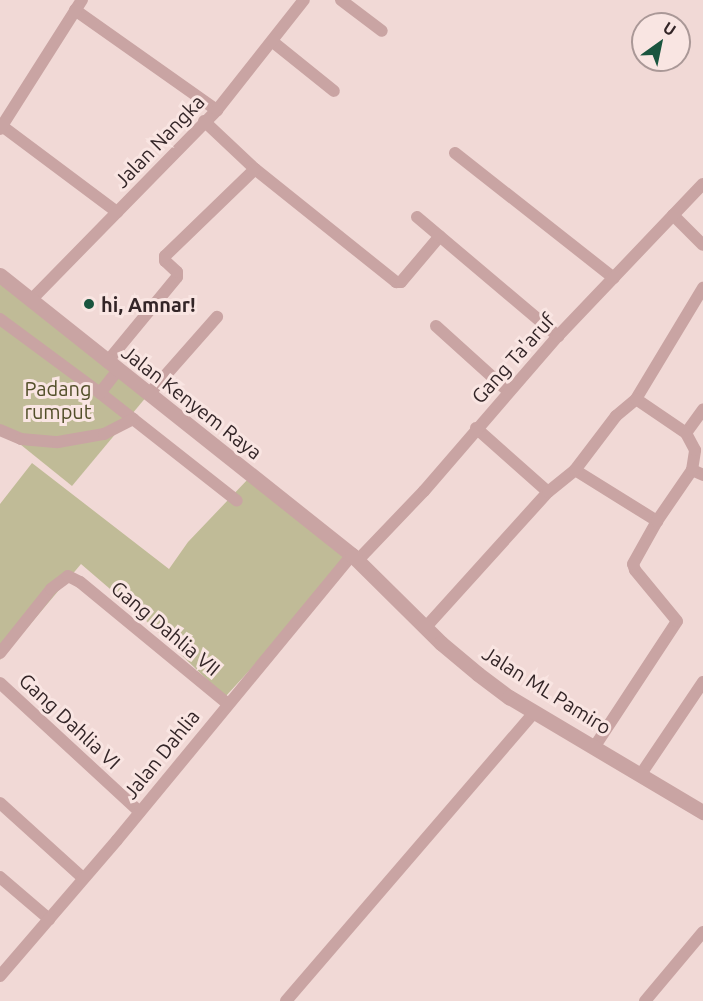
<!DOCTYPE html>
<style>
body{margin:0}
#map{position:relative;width:703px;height:1001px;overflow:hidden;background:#f1d9d6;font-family:Ubuntu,sans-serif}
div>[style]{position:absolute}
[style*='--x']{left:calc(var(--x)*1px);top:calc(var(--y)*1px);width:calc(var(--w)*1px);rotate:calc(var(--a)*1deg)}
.green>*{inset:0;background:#c0bb97}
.minor>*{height:12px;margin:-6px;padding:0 6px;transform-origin:6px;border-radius:6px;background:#c9a4a3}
.tertiary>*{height:15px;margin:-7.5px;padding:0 7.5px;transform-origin:7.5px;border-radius:7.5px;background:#c9a4a3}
.dots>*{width:16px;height:16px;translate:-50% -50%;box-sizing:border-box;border:3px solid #f9e5e2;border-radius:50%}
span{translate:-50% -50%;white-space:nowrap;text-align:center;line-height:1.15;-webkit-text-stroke:6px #f9e5e2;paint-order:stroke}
.street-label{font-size:20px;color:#332527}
.poi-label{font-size:20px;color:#332527;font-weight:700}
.left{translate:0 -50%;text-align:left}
.park-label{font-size:20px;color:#524f29}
.north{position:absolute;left:631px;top:12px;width:60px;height:60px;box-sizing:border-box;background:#f9e5e2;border:2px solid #aa9897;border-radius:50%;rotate:33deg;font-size:16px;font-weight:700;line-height:24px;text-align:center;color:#332527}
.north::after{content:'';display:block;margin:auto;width:21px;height:27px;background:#1a553f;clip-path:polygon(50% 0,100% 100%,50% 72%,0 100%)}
</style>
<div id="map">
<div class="green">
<div style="clip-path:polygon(0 280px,147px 396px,72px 486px,0 428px)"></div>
<div style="clip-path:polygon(32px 463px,169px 569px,188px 542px,249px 478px,353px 558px,225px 697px,138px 613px,81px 564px,0 660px,0 504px)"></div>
</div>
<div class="minor">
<div style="--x:341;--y:0;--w:51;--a:37.1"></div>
<div style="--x:75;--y:10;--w:174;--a:35.2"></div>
<div style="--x:273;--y:42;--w:78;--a:38.8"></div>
<div style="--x:204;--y:121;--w:70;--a:43.3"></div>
<div style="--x:255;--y:169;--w:181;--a:38.7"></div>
<div style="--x:396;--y:282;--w:5;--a:0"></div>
<div style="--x:401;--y:282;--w:60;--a:-49.7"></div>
<div style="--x:2;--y:126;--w:144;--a:36.8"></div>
<div style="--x:0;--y:129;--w:153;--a:-57.6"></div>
<div style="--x:455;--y:153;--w:202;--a:38.2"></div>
<div style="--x:673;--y:215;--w:42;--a:45"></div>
<div style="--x:417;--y:217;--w:185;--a:40.2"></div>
<div style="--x:31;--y:300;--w:266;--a:-45.6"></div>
<div style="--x:217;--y:110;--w:140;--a:-51.7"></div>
<div style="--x:0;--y:319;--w:124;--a:36.5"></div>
<div style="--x:100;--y:393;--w:174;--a:38.2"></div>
<div style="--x:436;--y:326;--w:97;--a:42.1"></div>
<div style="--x:107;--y:362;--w:110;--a:-50.5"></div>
<div style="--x:177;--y:277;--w:5;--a:-90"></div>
<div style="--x:177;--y:272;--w:16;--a:-137"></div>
<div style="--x:165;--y:261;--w:5;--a:-90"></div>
<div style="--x:165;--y:256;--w:125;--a:-44"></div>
<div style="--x:100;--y:393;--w:29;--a:-52"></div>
<div style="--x:149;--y:394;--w:103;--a:-48.6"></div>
<div style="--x:476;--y:428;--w:96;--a:41.6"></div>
<div style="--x:0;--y:430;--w:23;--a:23"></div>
<div style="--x:21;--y:439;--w:37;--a:5"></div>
<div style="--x:58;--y:442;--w:47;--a:-9.9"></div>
<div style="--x:104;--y:434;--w:33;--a:-27"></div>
<div style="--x:686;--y:433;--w:29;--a:-54"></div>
<div style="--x:575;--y:470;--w:97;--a:31.9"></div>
<div style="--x:692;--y:470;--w:12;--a:24"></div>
<div style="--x:357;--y:561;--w:97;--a:-46.3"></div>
<div style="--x:424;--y:491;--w:205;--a:-49.2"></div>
<div style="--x:558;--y:336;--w:210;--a:-46.4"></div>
<div style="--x:425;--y:628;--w:183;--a:-47.9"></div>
<div style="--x:548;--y:492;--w:35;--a:-39"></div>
<div style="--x:575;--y:470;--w:68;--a:-52.8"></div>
<div style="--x:616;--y:416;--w:26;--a:-40"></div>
<div style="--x:636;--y:399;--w:130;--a:-58.9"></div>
<div style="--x:0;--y:653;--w:82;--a:-51.4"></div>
<div style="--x:51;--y:589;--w:21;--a:-37"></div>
<div style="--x:68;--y:576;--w:13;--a:27"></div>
<div style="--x:80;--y:582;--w:190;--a:39.5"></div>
<div style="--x:0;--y:683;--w:190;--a:42.7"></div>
<div style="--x:595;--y:746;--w:149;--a:-56.7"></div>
<div style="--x:677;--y:621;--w:66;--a:-129.5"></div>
<div style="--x:635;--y:570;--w:6;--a:-108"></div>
<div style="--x:633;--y:564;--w:49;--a:-60.8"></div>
<div style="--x:657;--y:521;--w:62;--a:-55.5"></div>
<div style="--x:692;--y:470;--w:20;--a:-81"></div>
<div style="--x:695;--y:450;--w:19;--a:-118"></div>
<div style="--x:686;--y:433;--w:60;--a:-145.8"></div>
<div style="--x:641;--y:774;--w:111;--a:-56"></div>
<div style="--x:0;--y:803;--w:112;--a:42.1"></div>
<div style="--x:0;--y:877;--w:65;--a:40.6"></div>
<div style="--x:0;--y:976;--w:179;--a:-49.3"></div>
<div style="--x:117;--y:840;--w:369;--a:-50.5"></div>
<div style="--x:286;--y:1001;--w:381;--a:-49.3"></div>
<div style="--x:645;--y:1001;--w:90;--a:-50"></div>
</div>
<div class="tertiary">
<div style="--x:0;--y:275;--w:450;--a:38.5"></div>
<div style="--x:352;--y:555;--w:125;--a:44.7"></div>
<div style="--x:441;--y:643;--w:48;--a:40"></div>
<div style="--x:478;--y:674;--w:39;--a:37"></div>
<div style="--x:509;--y:697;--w:226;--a:30.7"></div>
</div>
<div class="dots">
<div style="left:89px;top:304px;background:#1a553f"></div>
</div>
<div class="street-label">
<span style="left:159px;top:141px;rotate:-46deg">Jalan Nangka</span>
<span style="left:513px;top:358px;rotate:-48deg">Gang Ta'aruf</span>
<span style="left:192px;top:402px;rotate:38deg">Jalan Kenyem Raya</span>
<span style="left:166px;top:628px;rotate:40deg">Gang Dahlia VII</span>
<span style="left:547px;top:690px;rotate:32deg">Jalan ML Pamiro</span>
<span style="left:70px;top:721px;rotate:43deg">Gang Dahlia VI</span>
<span style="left:161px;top:754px;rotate:-51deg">Jalan Dahlia</span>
</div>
<div class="poi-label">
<span class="left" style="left:101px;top:304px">hi, Amnar!</span>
</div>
<div class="park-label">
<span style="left:58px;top:400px">Padang<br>rumput</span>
</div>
<div class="north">U</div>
</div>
